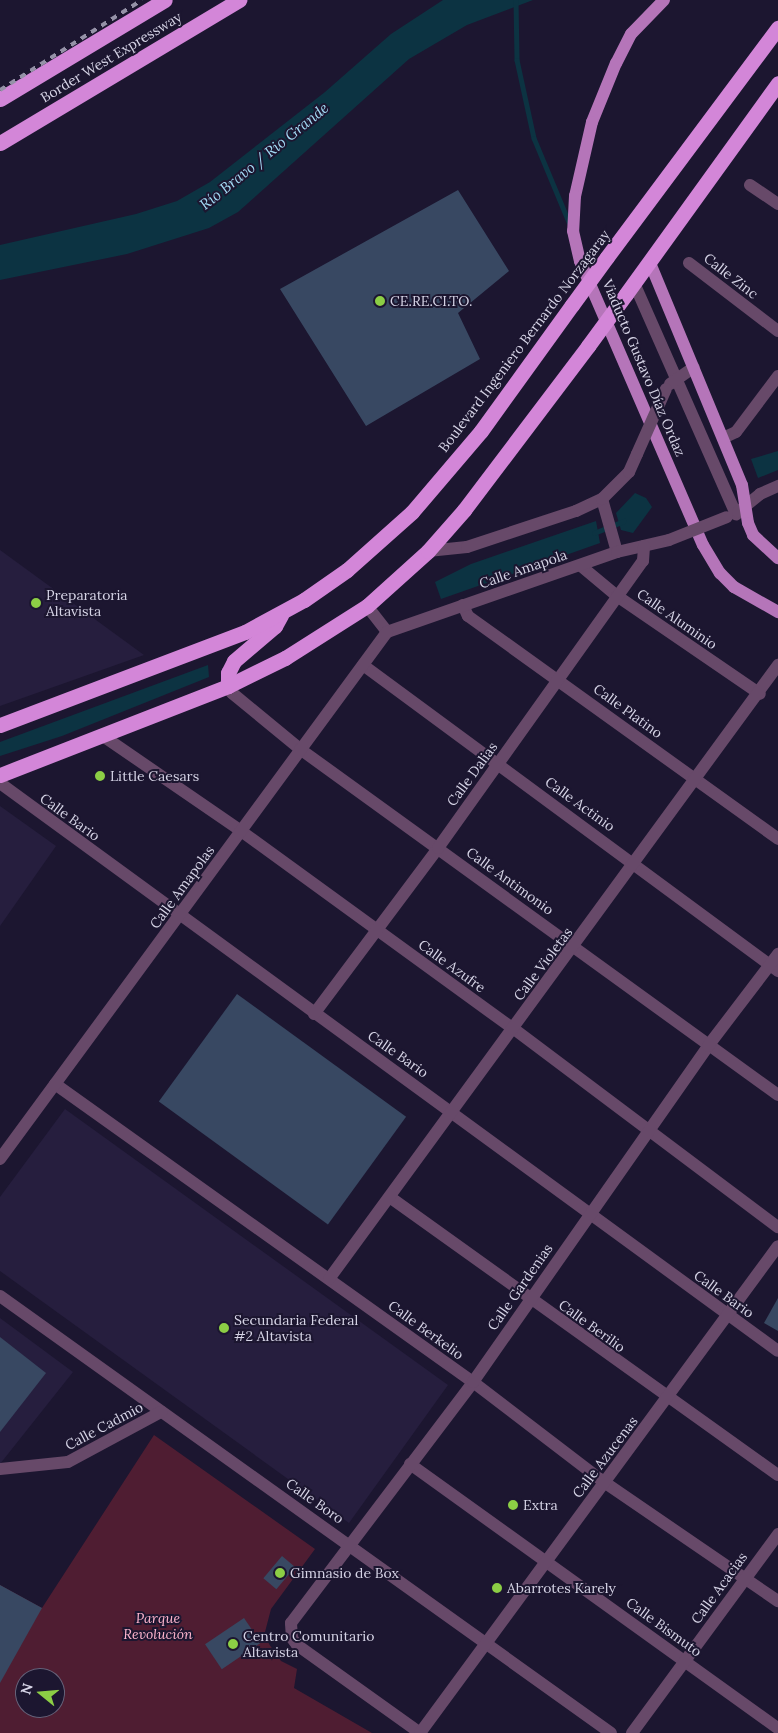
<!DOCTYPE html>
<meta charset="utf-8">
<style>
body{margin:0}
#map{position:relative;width:778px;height:1733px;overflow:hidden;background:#1c1630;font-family:Lora,serif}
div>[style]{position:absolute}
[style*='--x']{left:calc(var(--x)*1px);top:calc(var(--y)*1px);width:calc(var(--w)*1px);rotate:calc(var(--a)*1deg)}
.built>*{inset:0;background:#261e3e}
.green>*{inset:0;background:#4f1d32}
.water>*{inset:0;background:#0c3342}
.stream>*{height:4.5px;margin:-2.25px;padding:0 2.25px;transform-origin:2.25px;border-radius:2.25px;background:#0c3342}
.building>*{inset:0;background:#384862;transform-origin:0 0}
.minor>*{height:12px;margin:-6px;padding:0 6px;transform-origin:6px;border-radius:6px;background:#674969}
.major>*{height:12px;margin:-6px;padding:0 6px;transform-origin:6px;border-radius:6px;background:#b575b9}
.highway>*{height:15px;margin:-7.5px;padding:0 7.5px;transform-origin:7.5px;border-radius:7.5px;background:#d386d8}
.rail>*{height:4px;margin-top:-2px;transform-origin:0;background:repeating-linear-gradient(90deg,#9592a7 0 6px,transparent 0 12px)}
.minor-bridge>*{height:12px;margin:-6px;padding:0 6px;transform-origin:6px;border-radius:6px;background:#674969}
.highway-bridge>*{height:15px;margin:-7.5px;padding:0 7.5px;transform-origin:7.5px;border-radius:7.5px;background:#d386d8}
.dots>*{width:14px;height:14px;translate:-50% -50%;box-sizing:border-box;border:2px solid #1c1630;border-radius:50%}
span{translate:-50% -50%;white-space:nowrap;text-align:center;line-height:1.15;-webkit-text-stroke:4px #1c1630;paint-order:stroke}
.street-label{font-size:14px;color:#d6d4e6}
.poi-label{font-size:14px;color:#d6d4e6}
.left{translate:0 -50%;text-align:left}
.park-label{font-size:14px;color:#fdb4cd;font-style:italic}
.water-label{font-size:15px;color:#a3dbf5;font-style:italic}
.north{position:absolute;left:15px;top:1668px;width:50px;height:50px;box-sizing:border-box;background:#1c1630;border:1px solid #666279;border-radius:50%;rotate:287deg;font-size:14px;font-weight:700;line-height:20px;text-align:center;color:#d6d4e6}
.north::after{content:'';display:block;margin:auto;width:18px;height:22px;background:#8cce45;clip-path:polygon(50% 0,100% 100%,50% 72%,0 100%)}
</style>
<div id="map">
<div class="built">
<div style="clip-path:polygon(0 550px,144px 655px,0 706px)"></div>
<div style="clip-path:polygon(0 806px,56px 846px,0 926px)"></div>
<div style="clip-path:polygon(65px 1109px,448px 1385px,349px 1523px,0 1271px,0 1197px)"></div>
<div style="clip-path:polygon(0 1318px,73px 1372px,0 1464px)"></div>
</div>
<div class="green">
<div style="clip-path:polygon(evenodd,154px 1435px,315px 1549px,271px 1609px,265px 1632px,269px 1644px,281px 1661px,297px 1669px,294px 1688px,372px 1733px,0 1733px,0 1585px,42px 1608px,154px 1435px,25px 1678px,55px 1678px,55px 1708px,25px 1708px,25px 1678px)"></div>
</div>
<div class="water">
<div style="clip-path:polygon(443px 0,533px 0,467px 25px,409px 59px,238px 212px,209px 228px,127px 254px,0 280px,0 245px,136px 214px,177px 201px,210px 182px,325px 92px,391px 34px)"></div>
<div style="clip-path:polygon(778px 451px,778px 470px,758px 478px,751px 459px)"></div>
<div style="clip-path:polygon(635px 493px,646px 498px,652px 507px,633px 533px,621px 530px,616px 513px)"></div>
<div style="clip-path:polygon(596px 521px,600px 543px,441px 599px,435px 582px,471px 564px)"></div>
<div style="clip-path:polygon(208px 665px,209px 677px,62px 736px,0 756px,0 742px)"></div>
</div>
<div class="stream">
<div style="--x:516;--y:0;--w:60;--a:89"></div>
<div style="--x:517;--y:60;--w:80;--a:77.7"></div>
<div style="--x:534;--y:138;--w:91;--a:67.4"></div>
<div style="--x:594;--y:533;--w:32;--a:-22"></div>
</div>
<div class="building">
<div style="clip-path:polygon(458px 190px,509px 271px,458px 313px,480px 359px,366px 426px,280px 289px)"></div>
<div style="left:237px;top:994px;width:209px;height:133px;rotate:36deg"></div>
<div style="clip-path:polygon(778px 1298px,778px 1331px,764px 1323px)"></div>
<div style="clip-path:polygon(0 1337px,46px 1373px,0 1432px)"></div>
<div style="left:282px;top:1556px;width:17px;height:29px;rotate:40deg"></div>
<div style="clip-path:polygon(0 1585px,42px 1608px,0 1683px)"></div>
<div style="left:244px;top:1618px;width:30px;height:47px;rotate:56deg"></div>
</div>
<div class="minor">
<div style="--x:750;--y:185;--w:34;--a:34"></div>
<div style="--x:689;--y:263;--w:112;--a:37.4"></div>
<div style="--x:634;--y:283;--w:253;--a:66.2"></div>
<div style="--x:670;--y:384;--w:29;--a:-35"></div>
<div style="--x:723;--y:438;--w:14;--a:-25"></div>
<div style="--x:736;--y:432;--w:70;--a:-53.1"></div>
<div style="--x:602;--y:499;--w:55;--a:74.2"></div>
<div style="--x:738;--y:512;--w:28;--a:-39"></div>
<div style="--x:760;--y:494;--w:20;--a:-24"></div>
<div style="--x:428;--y:551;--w:39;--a:-6"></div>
<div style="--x:467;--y:547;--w:115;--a:-18.3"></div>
<div style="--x:576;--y:511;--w:29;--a:-25"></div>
<div style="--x:602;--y:499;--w:38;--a:-45"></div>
<div style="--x:629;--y:472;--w:20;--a:-66"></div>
<div style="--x:581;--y:566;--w:47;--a:39.8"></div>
<div style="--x:617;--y:596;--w:173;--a:34.4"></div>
<div style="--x:463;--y:605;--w:12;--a:66"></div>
<div style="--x:468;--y:616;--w:382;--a:35.7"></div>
<div style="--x:367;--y:606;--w:33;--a:52"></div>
<div style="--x:387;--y:632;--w:244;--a:-19.2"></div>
<div style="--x:617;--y:552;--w:53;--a:-13"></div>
<div style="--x:363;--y:665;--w:516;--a:36.4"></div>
<div style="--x:228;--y:686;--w:8;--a:60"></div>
<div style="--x:232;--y:693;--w:88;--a:39.5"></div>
<div style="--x:300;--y:749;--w:590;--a:35.9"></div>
<div style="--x:103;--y:736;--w:168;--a:34.5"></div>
<div style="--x:241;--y:831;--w:337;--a:36"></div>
<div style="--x:514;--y:1029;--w:330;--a:36.9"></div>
<div style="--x:0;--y:783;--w:963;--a:36.13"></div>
<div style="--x:314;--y:1014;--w:207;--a:-53.2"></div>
<div style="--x:438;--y:848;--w:353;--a:-54.5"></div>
<div style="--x:643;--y:561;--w:15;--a:-86"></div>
<div style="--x:55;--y:1084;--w:513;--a:35.49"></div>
<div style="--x:473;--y:1382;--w:165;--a:37.4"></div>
<div style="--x:604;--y:1482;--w:211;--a:34.4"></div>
<div style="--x:0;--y:1159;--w:654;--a:-53.71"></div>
<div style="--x:391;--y:1198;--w:476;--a:35.6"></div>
<div style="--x:329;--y:1279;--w:761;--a:-53.82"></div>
<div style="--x:0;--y:1296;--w:751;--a:35.57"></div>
<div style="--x:410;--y:1464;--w:453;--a:35.7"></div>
<div style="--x:0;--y:1469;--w:68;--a:-5.9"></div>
<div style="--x:68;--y:1462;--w:106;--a:-28.3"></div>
<div style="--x:420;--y:1733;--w:151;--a:-144.4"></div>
<div style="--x:297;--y:1645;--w:9;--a:-126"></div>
<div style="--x:292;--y:1638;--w:15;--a:-94"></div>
<div style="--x:291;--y:1623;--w:302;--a:-52.9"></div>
<div style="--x:473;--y:1382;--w:410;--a:-55"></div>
<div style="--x:708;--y:1046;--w:116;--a:-52.7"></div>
<div style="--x:420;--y:1733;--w:604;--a:-53.68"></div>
<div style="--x:632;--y:1733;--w:247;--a:-53.7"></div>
</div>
<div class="major">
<div style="--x:664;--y:0;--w:47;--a:134.1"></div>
<div style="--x:631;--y:34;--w:33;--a:117"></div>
<div style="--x:616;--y:63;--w:64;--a:112.1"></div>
<div style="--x:592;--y:122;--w:76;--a:102.9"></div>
<div style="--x:575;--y:196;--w:35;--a:93"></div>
<div style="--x:573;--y:231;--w:31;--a:77"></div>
<div style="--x:580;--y:261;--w:309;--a:66.6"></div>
<div style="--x:703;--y:545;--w:33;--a:59"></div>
<div style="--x:720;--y:573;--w:20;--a:45"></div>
<div style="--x:734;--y:587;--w:51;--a:29.6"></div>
<div style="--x:650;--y:263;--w:240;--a:67.5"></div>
<div style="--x:742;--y:485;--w:38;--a:81"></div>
<div style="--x:748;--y:523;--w:13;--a:67"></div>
<div style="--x:753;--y:535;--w:34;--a:43"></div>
</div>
<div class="highway">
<div style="--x:0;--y:99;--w:192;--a:-31"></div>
<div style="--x:0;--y:143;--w:279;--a:-30.9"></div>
<div style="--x:607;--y:257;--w:286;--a:-53.3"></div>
<div style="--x:626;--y:294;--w:260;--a:-54.2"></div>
<div style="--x:228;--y:686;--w:13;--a:-90"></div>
<div style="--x:228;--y:673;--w:13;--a:-63"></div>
<div style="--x:234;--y:661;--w:54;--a:-40.5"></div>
<div style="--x:275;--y:626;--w:13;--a:-61"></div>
<div style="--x:0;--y:725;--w:262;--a:-20.8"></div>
<div style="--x:245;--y:632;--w:67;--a:-28.5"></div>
<div style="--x:304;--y:600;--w:52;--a:-34.9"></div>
<div style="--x:347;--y:570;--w:87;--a:-41.7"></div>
<div style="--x:412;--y:512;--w:106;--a:-49.6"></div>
<div style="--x:481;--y:431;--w:155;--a:-54.2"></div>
<div style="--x:0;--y:775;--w:245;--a:-21.3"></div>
<div style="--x:228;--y:686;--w:64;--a:-26.2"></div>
<div style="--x:285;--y:658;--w:97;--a:-32.4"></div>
<div style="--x:367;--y:606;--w:82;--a:-42"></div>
<div style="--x:428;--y:551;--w:55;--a:-48.7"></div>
<div style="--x:464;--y:510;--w:206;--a:-52.9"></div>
</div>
<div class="rail">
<div style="--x:0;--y:90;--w:168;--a:-32.4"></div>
</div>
<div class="minor-bridge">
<div style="--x:637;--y:454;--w:71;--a:-66"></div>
<div style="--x:669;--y:540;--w:62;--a:-21.6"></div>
</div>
<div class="highway-bridge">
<div style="--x:572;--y:305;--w:59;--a:-53.9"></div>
<div style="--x:588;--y:346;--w:64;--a:-53.8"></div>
</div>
<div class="dots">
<div style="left:380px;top:301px;background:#8cce45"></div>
<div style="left:36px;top:603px;background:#8cce45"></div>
<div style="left:100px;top:776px;background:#8cce45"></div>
<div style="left:224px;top:1328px;background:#8cce45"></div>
<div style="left:513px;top:1505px;background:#8cce45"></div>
<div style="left:280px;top:1573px;background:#8cce45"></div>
<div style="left:497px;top:1588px;background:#8cce45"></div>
<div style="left:233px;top:1644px;background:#8cce45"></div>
</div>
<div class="street-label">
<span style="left:111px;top:57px;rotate:-31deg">Border West Expressway</span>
<span style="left:731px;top:276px;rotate:38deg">Calle Zinc</span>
<span style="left:524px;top:341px;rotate:-53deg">Boulevard Ingeniero Bernardo Norzagaray</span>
<span style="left:644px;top:368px;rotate:67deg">Viaducto Gustavo Díaz Ordaz</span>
<span style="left:523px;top:569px;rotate:-19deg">Calle Amapola</span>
<span style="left:677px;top:619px;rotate:35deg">Calle Aluminio</span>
<span style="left:628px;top:711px;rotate:36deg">Calle Platino</span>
<span style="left:472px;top:774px;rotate:-54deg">Calle Dalias</span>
<span style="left:580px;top:804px;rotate:36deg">Calle Actinio</span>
<span style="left:70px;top:817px;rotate:36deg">Calle Bario</span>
<span style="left:510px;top:881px;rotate:36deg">Calle Antimonio</span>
<span style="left:182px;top:887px;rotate:-54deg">Calle Amapolas</span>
<span style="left:543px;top:964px;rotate:-53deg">Calle Violetas</span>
<span style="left:452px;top:966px;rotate:36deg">Calle Azufre</span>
<span style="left:398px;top:1054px;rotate:35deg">Calle Bario</span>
<span style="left:520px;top:1287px;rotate:-55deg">Calle Gardenias</span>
<span style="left:724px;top:1294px;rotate:36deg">Calle Bario</span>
<span style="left:592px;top:1326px;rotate:36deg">Calle Berilio</span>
<span style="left:426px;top:1330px;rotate:36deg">Calle Berkelio</span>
<span style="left:104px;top:1426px;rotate:-28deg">Calle Cadmio</span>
<span style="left:605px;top:1457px;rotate:-53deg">Calle Azucenas</span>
<span style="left:315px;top:1501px;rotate:35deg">Calle Boro</span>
<span style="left:719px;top:1588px;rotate:-54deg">Calle Acacias</span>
<span style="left:664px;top:1627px;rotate:36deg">Calle Bismuto</span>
</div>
<div class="poi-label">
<span class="left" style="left:390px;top:301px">CE.RE.CI.TO.</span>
<span class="left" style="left:46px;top:603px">Preparatoria<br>Altavista</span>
<span class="left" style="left:110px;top:776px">Little Caesars</span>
<span class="left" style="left:234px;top:1328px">Secundaria Federal<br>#2 Altavista</span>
<span class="left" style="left:523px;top:1505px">Extra</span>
<span class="left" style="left:290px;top:1573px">Gimnasio de Box</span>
<span class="left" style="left:507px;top:1588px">Abarrotes Karely</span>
<span class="left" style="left:243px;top:1644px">Centro Comunitario<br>Altavista</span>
</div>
<div class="park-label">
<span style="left:158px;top:1626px">Parque<br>Revolución</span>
</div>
<div class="water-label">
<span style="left:264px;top:156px;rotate:-39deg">Río Bravo / Rio Grande</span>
</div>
<div class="north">N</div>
</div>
